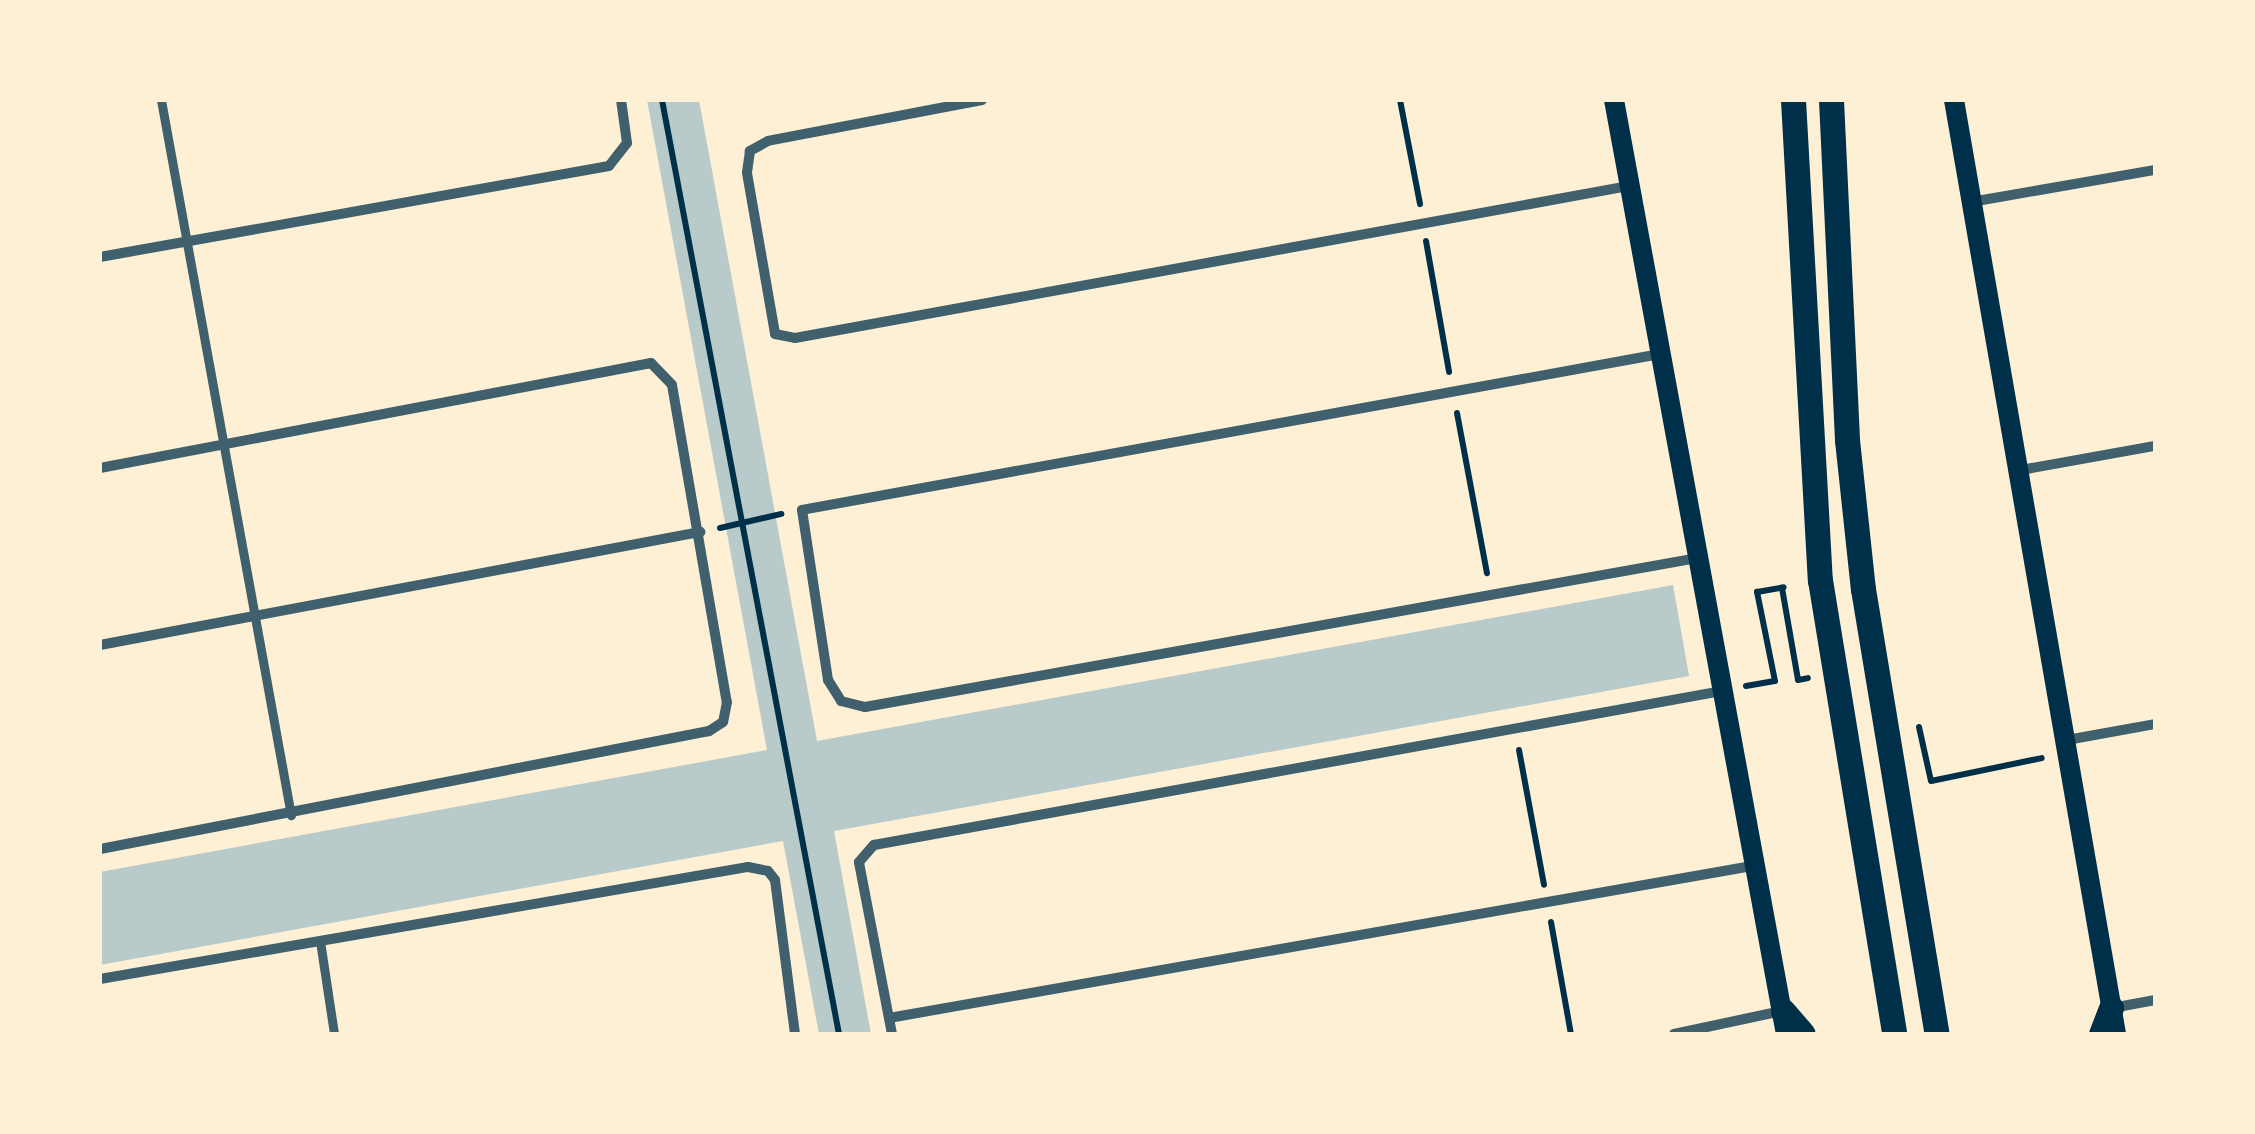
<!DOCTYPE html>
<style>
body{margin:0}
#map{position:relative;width:2255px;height:1134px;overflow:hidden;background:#fdf0d5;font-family:Manrope,sans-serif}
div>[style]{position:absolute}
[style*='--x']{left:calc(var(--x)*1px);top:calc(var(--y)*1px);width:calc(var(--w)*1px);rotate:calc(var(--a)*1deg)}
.green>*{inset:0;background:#b9caca}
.path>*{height:6px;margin:-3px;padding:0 3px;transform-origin:3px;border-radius:3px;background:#003049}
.pedestrian>*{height:9px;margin:-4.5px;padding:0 4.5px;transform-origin:4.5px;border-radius:4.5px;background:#3f606c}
.minor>*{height:10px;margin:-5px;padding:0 5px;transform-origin:5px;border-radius:5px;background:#3f606c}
.secondary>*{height:20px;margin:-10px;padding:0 10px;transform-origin:10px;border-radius:10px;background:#003049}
.primary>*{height:25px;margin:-12.5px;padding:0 12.5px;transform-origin:12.5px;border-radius:12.5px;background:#003049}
span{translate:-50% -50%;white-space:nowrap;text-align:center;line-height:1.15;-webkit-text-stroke:10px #fdf0d5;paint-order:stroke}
.frame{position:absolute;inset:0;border:102px solid #fdf0d5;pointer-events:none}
</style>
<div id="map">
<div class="green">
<div style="clip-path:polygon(647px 100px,699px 100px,817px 741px,1673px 585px,1689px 676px,834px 831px,871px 1034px,819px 1034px,783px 841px,100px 965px,100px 872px,767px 750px)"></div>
</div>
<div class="path">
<div style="--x:662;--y:100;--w:951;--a:79.27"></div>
<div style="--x:1400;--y:100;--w:106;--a:79.1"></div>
<div style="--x:1426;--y:241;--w:133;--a:80"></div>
<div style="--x:1457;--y:413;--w:163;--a:79.4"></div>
<div style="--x:720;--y:528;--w:63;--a:-12.9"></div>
<div style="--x:1782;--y:588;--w:93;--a:80.1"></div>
<div style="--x:1798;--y:680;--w:10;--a:-11"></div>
<div style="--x:1746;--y:686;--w:29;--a:-10"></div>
<div style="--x:1775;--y:681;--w:91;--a:-101.4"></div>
<div style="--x:1757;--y:592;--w:27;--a:-10"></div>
<div style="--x:1919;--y:727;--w:55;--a:77.5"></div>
<div style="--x:1931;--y:781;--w:113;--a:-11.7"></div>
<div style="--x:1519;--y:750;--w:137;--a:79.5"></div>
<div style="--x:1551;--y:922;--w:114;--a:79.9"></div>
</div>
<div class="pedestrian">
<div style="--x:161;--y:100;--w:727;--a:79.7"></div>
<div style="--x:320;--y:941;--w:94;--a:81.4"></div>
</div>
<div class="minor">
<div style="--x:982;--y:100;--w:218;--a:169.2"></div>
<div style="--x:768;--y:141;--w:21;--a:151"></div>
<div style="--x:750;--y:151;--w:22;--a:98"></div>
<div style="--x:747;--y:173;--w:163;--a:80.1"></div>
<div style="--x:775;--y:334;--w:20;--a:11"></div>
<div style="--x:795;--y:338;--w:848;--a:-10.33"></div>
<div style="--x:1971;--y:202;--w:187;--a:-9.9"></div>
<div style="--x:100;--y:257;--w:517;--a:-10.14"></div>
<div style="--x:609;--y:166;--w:29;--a:-52"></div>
<div style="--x:627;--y:143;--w:43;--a:-97.9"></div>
<div style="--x:1660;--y:354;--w:872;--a:169.7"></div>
<div style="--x:802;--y:510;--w:172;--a:81.3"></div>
<div style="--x:828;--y:680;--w:25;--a:58"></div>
<div style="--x:841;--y:701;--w:25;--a:14"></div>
<div style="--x:865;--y:707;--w:845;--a:-10.15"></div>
<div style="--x:100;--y:468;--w:561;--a:-10.79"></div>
<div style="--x:651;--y:363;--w:30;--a:46"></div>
<div style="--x:672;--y:385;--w:322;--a:80.2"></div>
<div style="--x:727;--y:702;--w:20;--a:101"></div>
<div style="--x:723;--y:722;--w:17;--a:147"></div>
<div style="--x:709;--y:731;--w:620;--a:169.03"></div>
<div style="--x:2021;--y:470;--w:136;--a:-10.2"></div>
<div style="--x:100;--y:645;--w:611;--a:-10.67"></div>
<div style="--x:2067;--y:740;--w:89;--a:-10.3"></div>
<div style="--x:100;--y:979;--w:658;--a:-9.81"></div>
<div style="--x:748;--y:867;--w:20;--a:11"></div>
<div style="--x:768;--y:871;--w:11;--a:52"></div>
<div style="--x:775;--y:880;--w:155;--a:82.6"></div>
<div style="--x:2112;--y:1008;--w:44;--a:-10.5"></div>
<div style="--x:889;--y:1018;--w:882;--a:-9.99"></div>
<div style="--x:892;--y:1034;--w:175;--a:-100.9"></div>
<div style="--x:859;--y:862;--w:23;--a:-49"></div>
<div style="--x:874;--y:845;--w:861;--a:-10.3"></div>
<div style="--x:1674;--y:1034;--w:109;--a:-12.1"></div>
</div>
<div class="secondary">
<div style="--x:1614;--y:100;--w:950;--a:79.57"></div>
<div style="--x:1954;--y:100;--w:948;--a:80.16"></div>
</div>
<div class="primary">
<div style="--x:1793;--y:100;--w:481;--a:86.8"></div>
<div style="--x:1820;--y:580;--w:460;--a:80.7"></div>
<div style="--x:1831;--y:100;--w:340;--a:87.3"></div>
<div style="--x:1847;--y:440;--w:150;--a:83.9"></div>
<div style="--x:1863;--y:589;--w:451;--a:80.6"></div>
<div style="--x:1783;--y:1011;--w:30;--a:49"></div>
<div style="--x:2101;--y:1034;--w:28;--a:-69"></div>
</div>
<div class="frame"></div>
</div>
